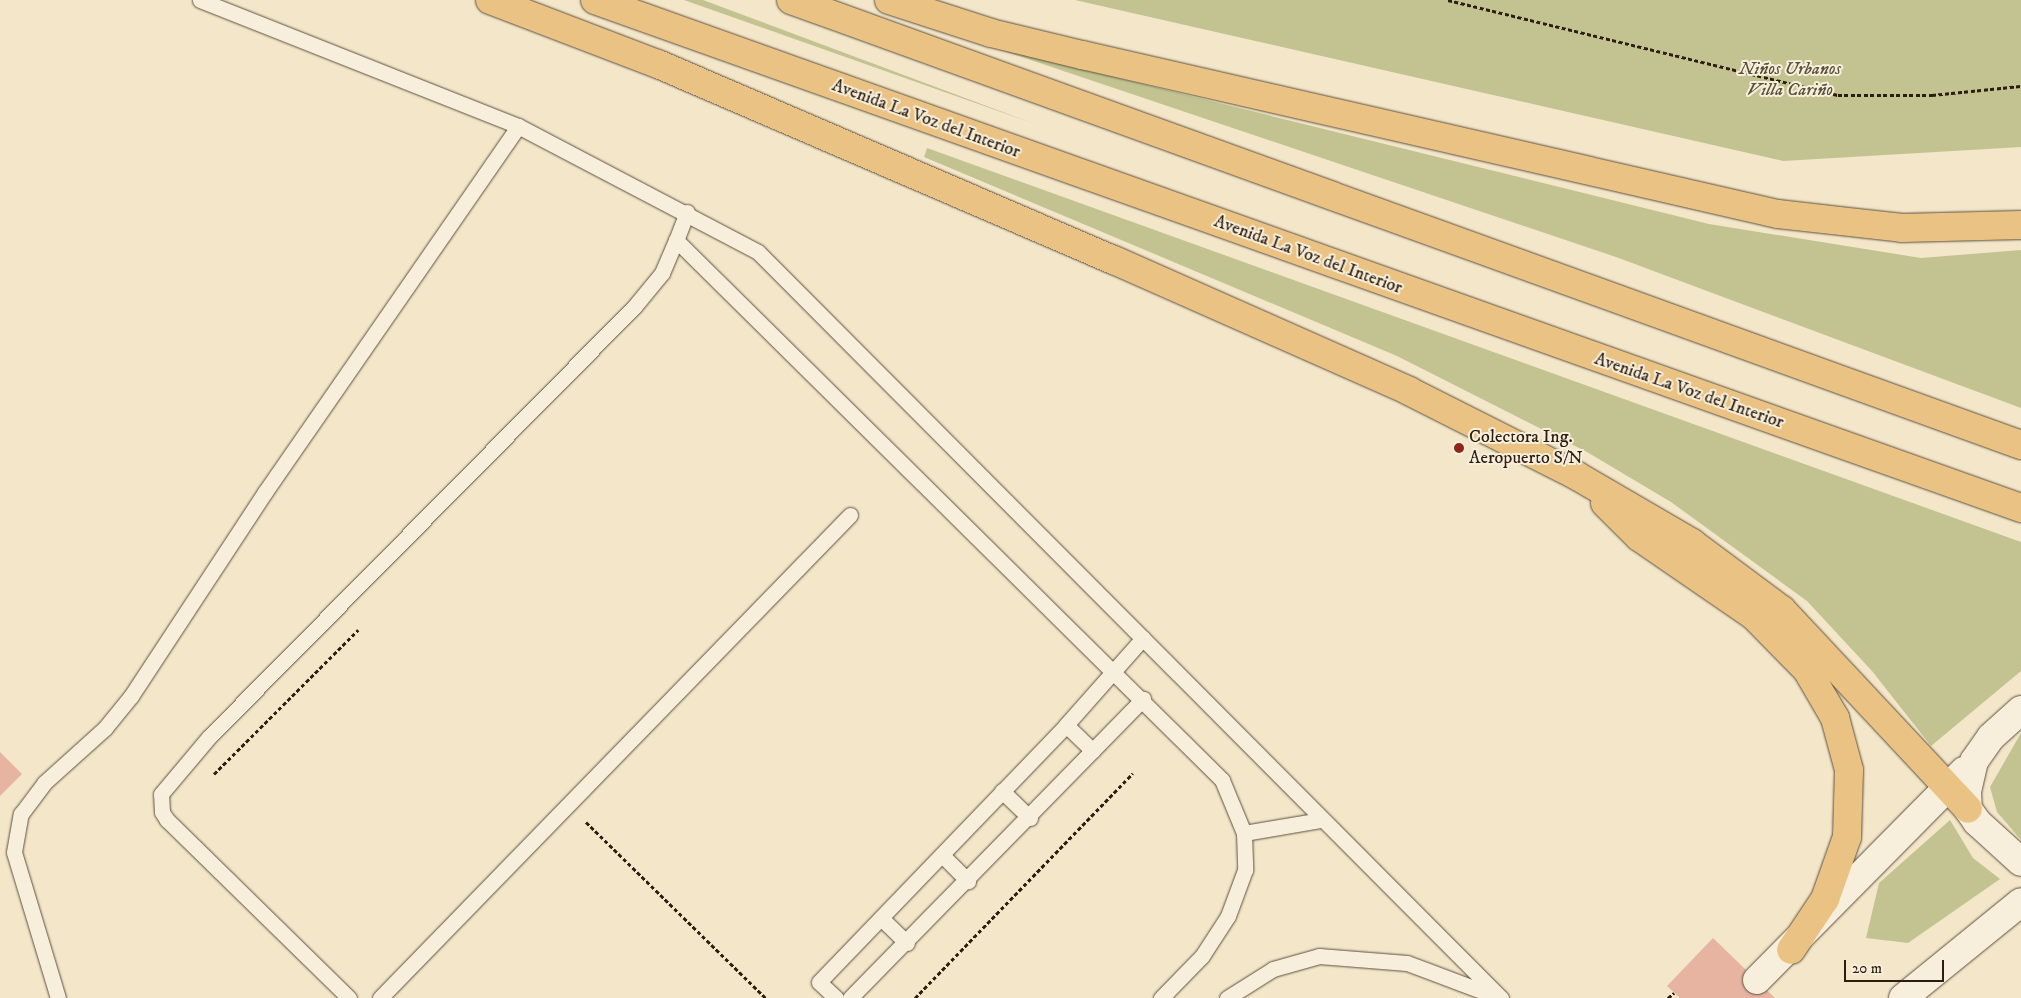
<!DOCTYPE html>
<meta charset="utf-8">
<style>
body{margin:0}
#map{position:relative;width:2021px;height:998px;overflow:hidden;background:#f3e6c9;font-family:"IM FELL DW Pica",serif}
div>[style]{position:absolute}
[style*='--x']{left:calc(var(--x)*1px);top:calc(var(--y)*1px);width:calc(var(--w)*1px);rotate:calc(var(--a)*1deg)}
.green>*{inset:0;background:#c2c391}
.building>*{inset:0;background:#e8b4a2}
.path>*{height:3px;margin-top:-1.5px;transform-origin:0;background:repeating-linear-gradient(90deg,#2d1d10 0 4px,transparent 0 6.5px)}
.roads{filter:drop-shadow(0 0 1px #5e4f3e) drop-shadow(0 0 1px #5e4f3e)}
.lane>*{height:15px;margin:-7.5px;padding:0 7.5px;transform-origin:7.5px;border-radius:7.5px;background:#f7efdc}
.street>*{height:28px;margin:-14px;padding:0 14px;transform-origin:14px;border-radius:14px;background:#f7efdc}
.secondary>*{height:28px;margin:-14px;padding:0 14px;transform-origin:14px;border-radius:14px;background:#f7efdc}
.primary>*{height:28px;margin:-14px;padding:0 14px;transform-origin:14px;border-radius:14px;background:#eac384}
.dots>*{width:14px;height:14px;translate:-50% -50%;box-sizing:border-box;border:2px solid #f7efdc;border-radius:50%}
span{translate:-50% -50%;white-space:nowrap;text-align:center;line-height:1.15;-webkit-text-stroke:4px #f7efdc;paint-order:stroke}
.park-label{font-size:18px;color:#5a4f37;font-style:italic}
.street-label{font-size:18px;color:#2d1d10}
.poi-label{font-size:18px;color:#2d1d10}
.left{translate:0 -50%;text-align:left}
.scale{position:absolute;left:1844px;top:960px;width:100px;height:22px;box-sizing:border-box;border:2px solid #2d1d10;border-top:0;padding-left:6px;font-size:15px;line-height:18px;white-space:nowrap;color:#2d1d10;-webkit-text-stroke:4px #f7efdc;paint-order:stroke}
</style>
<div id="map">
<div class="green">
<div style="clip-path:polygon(684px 0,703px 0,1035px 124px)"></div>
<div style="clip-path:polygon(1075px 0,2021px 0,2021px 147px,1783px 161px)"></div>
<div style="clip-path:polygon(992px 47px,1709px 224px,1921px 258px,2021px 250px,2021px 408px,1616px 257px)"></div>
<div style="clip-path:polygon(927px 148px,2021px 542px,2021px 671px,1931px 746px,1872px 671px,1807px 601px,1671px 502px,1587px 452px,1397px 356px,924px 157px)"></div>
<div style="clip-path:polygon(2021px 733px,2021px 840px,1997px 812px,1990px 787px)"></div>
<div style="clip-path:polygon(1950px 820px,1973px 858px,2000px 879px,1908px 943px,1866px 938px,1879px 883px)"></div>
</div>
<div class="building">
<div style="clip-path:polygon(0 752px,22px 774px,0 796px)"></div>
<div style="clip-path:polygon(1713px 938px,1775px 998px,1680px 998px,1667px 986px)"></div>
</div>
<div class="path">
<div style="--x:1448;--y:0;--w:401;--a:13.7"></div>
<div style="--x:1838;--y:95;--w:94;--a:0"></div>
<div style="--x:1932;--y:95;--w:89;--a:-5.8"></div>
<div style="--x:214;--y:774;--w:204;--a:-45"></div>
<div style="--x:586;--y:822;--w:252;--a:44.4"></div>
<div style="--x:915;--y:998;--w:313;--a:-45.9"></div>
<div style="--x:1668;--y:998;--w:8;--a:-40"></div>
</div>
<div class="roads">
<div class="lane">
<div style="--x:200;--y:0;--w:342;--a:21.6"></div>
<div style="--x:518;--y:126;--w:271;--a:27.7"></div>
<div style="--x:758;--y:252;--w:1053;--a:45.12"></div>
<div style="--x:687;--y:212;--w:30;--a:111"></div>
<div style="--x:676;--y:240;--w:768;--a:44.68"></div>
<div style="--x:1222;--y:780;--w:57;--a:67.5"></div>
<div style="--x:1244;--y:833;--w:37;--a:88"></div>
<div style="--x:1245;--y:870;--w:49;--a:110.3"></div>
<div style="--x:1228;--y:916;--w:48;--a:123"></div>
<div style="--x:1202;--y:956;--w:59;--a:134.3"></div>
<div style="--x:1066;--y:725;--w:37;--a:44"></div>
<div style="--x:1002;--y:791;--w:39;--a:44"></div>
<div style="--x:1244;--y:833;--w:77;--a:-9.7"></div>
<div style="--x:942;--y:855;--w:37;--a:45"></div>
<div style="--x:881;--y:918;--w:36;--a:44"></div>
<div style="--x:58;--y:998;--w:152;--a:-106.8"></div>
<div style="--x:14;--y:852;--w:39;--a:-80"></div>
<div style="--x:21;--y:814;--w:39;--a:-53"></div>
<div style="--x:44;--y:783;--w:82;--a:-42"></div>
<div style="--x:105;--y:728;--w:41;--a:-50.9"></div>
<div style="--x:131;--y:696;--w:244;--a:-56.7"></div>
<div style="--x:265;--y:492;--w:445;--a:-55.3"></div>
<div style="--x:349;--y:998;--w:255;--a:-135.6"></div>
<div style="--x:167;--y:820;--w:9;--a:-122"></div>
<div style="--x:162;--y:812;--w:18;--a:-93"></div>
<div style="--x:161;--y:794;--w:75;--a:-49.9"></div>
<div style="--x:209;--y:737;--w:605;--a:-45.34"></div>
<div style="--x:634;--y:307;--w:44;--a:-50.5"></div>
<div style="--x:662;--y:273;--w:36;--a:-67"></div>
<div style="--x:380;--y:998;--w:674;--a:-45.78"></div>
<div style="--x:836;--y:998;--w:23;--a:-137"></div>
<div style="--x:819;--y:982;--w:356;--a:-46.1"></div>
<div style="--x:1066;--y:725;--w:116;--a:-48.5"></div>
<div style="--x:850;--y:998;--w:419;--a:-45.6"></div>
<div style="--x:1227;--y:998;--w:54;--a:-32.2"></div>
<div style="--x:1273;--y:969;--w:48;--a:-15.8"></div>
<div style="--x:1319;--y:956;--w:88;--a:4.5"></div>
<div style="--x:1407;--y:963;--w:94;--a:20.6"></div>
</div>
<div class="street">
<div style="--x:1757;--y:980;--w:294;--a:-45.3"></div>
<div style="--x:1903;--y:998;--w:152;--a:-39.1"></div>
</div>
<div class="secondary">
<div style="--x:2021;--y:710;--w:40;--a:138"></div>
<div style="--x:1991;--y:737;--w:29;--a:125"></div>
<div style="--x:1974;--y:761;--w:32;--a:103"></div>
<div style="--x:1967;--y:792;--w:17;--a:87"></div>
<div style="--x:1968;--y:809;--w:16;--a:55"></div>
<div style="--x:1977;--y:822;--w:59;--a:42.3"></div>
</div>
<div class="primary">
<div style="--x:490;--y:0;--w:180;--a:20.9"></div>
<div style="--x:658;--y:64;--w:496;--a:23.3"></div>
<div style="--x:1114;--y:260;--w:323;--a:23.9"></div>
<div style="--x:1409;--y:391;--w:188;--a:26.8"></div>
<div style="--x:1577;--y:476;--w:133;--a:30.2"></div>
<div style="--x:1692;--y:543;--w:112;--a:36.7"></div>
<div style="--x:1782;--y:610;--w:272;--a:46.9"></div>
<div style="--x:595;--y:0;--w:1514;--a:19.61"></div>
<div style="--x:791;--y:0;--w:1308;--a:19.89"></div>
<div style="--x:889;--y:0;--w:107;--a:17.9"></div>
<div style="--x:991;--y:33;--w:94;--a:13.6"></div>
<div style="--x:1082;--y:55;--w:714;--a:12.87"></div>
<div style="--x:1778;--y:214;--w:125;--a:6.4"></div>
<div style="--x:1902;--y:228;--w:119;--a:-1.4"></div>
<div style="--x:1605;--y:503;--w:48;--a:45"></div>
<div style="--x:1639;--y:537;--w:140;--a:34.5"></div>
<div style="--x:1754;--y:616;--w:76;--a:45.5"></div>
<div style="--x:1807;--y:670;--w:56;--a:59.7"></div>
<div style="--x:1835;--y:718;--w:54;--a:74.9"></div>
<div style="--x:1849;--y:770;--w:67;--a:91.7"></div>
<div style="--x:1847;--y:837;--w:66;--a:109.5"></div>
<div style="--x:1825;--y:899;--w:61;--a:123.7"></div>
</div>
</div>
<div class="dots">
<div style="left:1459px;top:448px;background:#8f2418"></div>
</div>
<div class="park-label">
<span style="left:1790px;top:80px">Niños Urbanos<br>Villa Cariño</span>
</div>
<div class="street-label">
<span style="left:926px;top:119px;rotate:20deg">Avenida La Voz del Interior</span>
<span style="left:1308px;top:255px;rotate:20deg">Avenida La Voz del Interior</span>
<span style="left:1689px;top:391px;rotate:19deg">Avenida La Voz del Interior</span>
</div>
<div class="poi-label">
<span class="left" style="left:1469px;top:448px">Colectora Ing.<br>Aeropuerto S/N</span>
</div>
<div class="scale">20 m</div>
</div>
